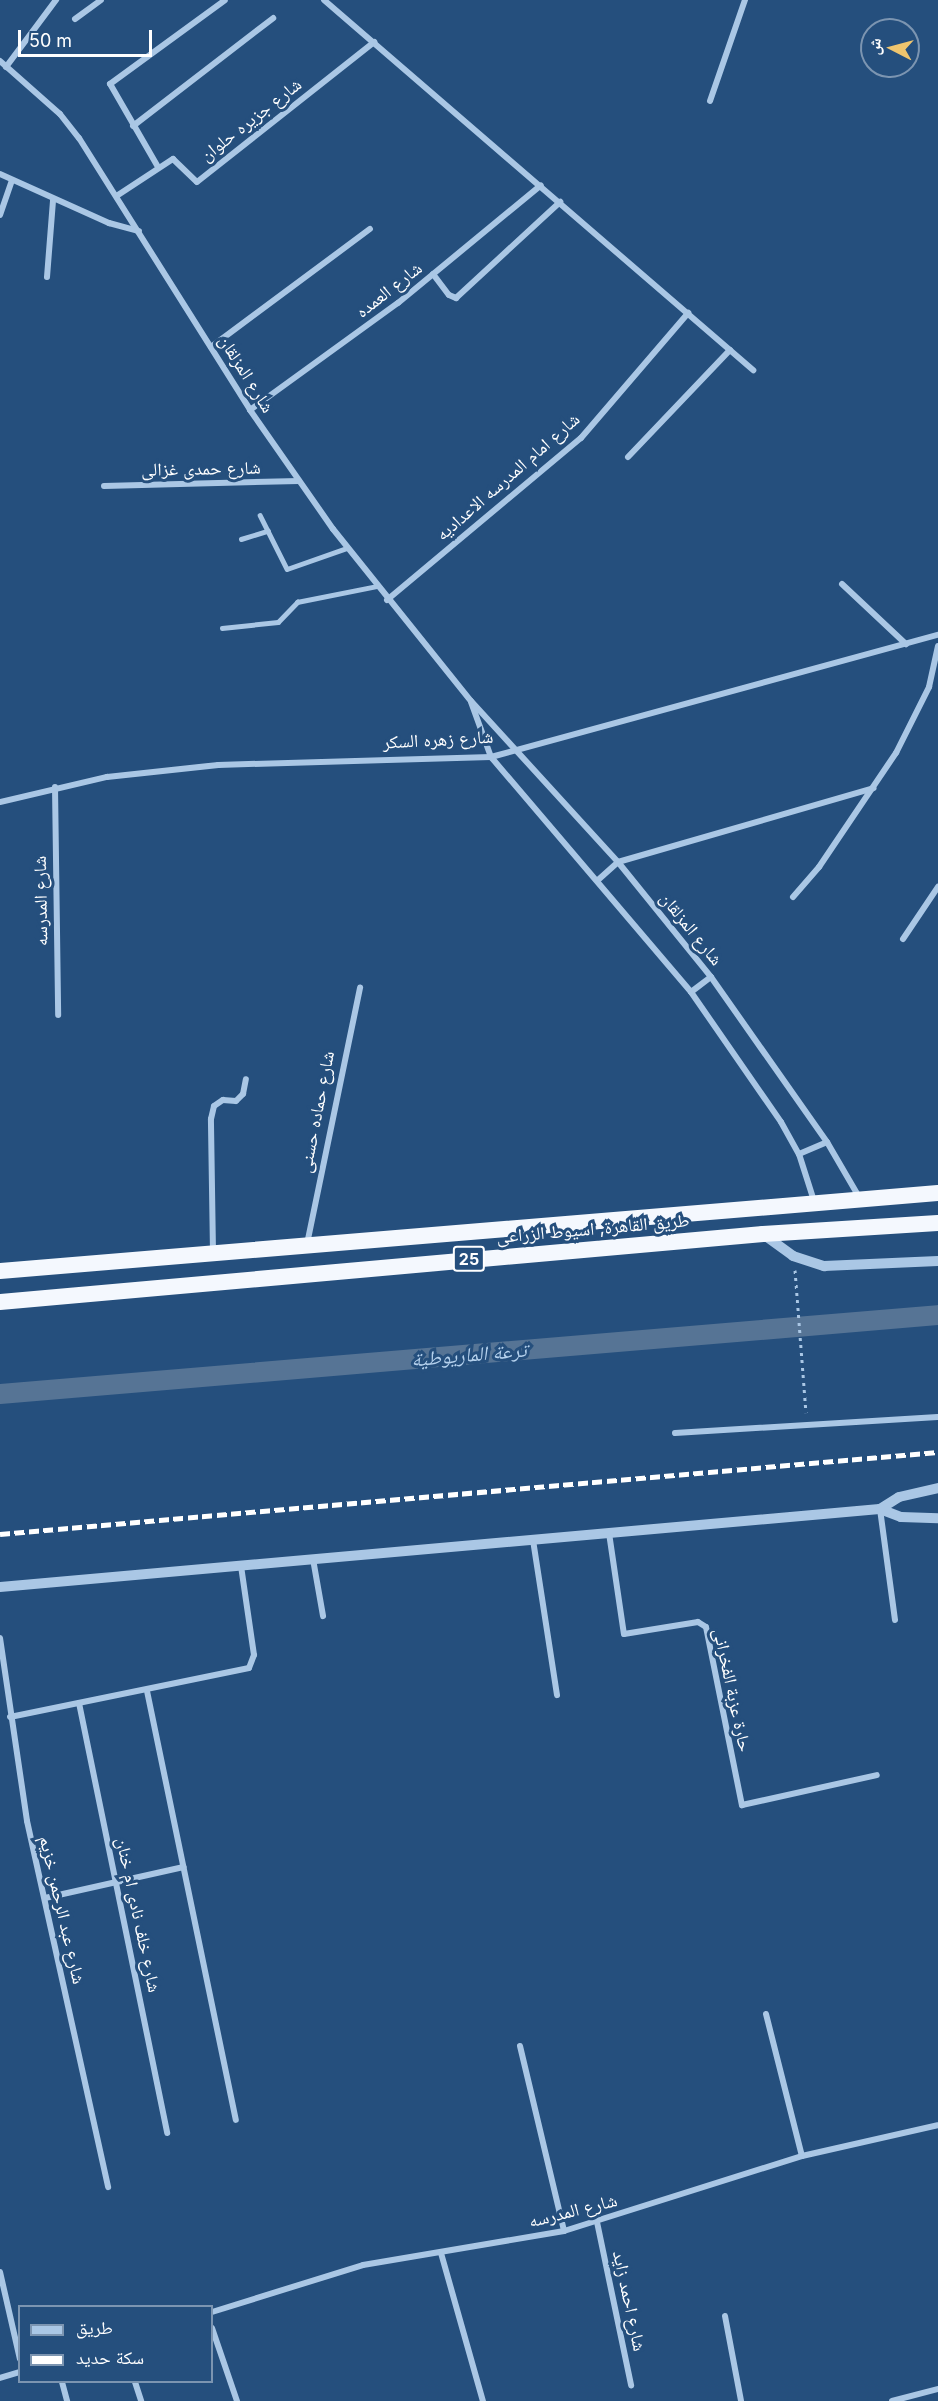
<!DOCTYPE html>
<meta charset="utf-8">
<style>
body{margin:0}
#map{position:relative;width:938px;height:2401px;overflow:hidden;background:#254f7d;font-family:Inter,"Noto Naskh Arabic",sans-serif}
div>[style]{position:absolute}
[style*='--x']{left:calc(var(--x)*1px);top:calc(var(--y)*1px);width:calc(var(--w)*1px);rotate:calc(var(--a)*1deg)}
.canal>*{height:20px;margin:-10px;padding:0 10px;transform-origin:10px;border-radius:10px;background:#567495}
.path>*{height:3px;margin-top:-1.5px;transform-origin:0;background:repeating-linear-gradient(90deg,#aac7e5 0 3px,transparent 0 7.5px)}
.service>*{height:4.5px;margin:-2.25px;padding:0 2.25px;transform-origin:2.25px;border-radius:2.25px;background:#aac7e5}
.minor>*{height:6px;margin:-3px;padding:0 3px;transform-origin:3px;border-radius:3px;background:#aac7e5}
.tertiary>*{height:10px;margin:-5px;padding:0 5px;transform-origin:5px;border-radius:5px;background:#aac7e5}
.trunk>*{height:16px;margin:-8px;padding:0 8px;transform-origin:8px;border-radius:8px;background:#f4f8fe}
.rail>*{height:4.5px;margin-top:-2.25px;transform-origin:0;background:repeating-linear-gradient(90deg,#fff 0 10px,transparent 0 14.5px)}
span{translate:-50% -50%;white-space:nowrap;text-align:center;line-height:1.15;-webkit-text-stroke:6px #254f7d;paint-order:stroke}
.shield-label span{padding:2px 4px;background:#254f7d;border:2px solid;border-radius:4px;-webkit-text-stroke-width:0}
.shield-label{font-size:16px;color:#fff;font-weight:700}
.street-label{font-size:18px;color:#fff}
.water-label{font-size:20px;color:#b5d1ed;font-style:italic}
.legend{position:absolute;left:18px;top:2305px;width:195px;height:78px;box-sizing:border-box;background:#254f7d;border:2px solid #7c95b1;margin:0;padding:8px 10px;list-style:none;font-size:18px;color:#fff}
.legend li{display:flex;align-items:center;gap:12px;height:30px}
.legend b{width:30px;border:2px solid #7c95b1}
.north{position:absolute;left:860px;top:18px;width:60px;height:60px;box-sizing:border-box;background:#254f7d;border:2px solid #7c95b1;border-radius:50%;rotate:276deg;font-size:16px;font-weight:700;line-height:24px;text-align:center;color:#fff}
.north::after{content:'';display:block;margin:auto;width:21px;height:27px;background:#efc56e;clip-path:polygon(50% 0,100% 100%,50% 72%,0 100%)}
.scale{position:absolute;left:18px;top:30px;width:134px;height:27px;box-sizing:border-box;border:3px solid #fff;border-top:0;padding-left:8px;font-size:18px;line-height:21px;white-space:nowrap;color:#fff;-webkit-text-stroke:4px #254f7d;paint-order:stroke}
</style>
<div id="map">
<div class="canal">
<div style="--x:0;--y:1394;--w:941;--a:-4.81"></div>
</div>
<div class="path">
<div style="--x:795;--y:1270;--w:143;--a:85.6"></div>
</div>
<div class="service">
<div style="--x:260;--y:515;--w:60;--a:63.4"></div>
<div style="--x:287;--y:569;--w:64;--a:-19.3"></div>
<div style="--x:241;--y:539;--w:28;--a:-17"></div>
<div style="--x:222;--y:628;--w:56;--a:-6.1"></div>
<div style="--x:278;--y:622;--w:28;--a:-46"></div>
<div style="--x:297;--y:602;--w:82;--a:-11.3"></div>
</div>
<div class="minor">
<div style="--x:324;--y:0;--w:567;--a:40.78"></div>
<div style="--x:75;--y:19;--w:32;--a:-36"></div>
<div style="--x:0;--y:61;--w:80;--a:41.5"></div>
<div style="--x:60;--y:114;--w:31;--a:52"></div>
<div style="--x:79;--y:138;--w:321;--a:57.8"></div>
<div style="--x:250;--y:410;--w:145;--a:55.1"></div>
<div style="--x:333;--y:529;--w:221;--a:51.3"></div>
<div style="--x:471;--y:701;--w:218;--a:47.6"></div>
<div style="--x:618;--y:862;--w:148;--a:51"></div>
<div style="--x:711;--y:977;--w:202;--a:54.9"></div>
<div style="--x:827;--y:1142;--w:64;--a:59.8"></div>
<div style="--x:6;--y:67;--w:84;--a:-53.3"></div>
<div style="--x:710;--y:101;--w:107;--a:-70.9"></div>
<div style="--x:133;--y:126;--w:177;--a:-37.6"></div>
<div style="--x:158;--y:167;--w:96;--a:-120"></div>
<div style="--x:110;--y:84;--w:142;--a:-36.1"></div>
<div style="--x:0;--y:174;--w:120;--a:24.2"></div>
<div style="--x:109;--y:223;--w:31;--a:15"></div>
<div style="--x:118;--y:195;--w:66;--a:-33.2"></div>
<div style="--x:173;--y:159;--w:33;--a:44"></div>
<div style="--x:197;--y:182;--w:226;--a:-38.3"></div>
<div style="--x:0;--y:215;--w:36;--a:-71"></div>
<div style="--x:433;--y:274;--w:26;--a:53"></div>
<div style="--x:449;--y:295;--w:8;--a:23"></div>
<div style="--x:456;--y:298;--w:142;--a:-42.7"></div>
<div style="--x:47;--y:277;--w:77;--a:-85.5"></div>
<div style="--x:211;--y:347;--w:198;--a:-36.6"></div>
<div style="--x:250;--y:410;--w:183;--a:-35.9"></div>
<div style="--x:398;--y:303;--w:185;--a:-39.5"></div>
<div style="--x:628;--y:457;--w:148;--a:-46.4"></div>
<div style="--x:104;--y:486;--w:195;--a:-1.5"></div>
<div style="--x:842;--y:584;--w:88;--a:43.2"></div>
<div style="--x:387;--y:600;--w:253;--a:-39.9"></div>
<div style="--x:581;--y:438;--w:165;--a:-49.4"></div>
<div style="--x:471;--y:702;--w:59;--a:70"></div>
<div style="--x:491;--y:757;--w:309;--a:49.6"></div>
<div style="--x:691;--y:992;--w:158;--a:55.3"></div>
<div style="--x:781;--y:1122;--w:37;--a:61"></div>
<div style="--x:799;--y:1154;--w:49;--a:72.3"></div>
<div style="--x:55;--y:787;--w:228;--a:89.2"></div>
<div style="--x:0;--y:802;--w:110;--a:-13.2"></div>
<div style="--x:107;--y:777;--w:112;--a:-6.2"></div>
<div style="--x:218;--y:765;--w:273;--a:-1.7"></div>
<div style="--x:491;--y:757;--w:463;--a:-15.3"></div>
<div style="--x:598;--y:880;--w:27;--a:-42"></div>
<div style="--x:618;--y:862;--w:266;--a:-16.1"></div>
<div style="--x:793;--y:897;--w:40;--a:-49"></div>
<div style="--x:819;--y:867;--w:138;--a:-56"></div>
<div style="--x:896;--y:753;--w:74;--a:-63.4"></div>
<div style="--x:929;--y:687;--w:42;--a:-77.6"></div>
<div style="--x:903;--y:939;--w:63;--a:-56.1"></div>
<div style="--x:691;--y:992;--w:25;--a:-37"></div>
<div style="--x:799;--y:1154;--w:30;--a:-23"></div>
<div style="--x:307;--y:1244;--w:262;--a:-78.3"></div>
<div style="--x:213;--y:1252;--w:133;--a:-90.9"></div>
<div style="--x:211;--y:1119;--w:13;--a:-77"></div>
<div style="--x:214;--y:1106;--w:11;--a:-34"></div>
<div style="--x:223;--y:1100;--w:13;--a:4"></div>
<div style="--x:236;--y:1101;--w:10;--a:-45"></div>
<div style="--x:243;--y:1094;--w:15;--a:-79"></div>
<div style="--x:675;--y:1433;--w:263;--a:-3.5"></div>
<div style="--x:880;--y:1509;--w:112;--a:82.3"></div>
<div style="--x:609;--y:1533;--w:102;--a:81.6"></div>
<div style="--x:624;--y:1634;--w:75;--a:-9.2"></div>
<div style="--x:698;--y:1622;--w:9;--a:32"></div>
<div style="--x:706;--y:1627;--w:182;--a:78.6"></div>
<div style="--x:742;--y:1805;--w:138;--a:-12.5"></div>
<div style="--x:533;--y:1540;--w:157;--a:81.2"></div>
<div style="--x:313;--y:1559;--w:58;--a:80"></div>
<div style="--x:0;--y:1638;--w:185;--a:81.6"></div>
<div style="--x:27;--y:1821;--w:375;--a:77.5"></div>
<div style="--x:147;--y:1691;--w:438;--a:78.3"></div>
<div style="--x:79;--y:1703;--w:439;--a:78.4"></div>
<div style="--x:10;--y:1717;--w:244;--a:-11.6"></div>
<div style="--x:249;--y:1668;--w:14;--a:-69"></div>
<div style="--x:254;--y:1655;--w:90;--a:-98.3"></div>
<div style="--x:45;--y:1898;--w:142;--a:-12.6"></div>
<div style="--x:766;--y:2014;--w:146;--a:75.8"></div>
<div style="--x:520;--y:2046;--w:190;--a:76.6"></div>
<div style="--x:597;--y:2222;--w:167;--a:78.2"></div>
<div style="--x:441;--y:2253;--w:154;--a:74.2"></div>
<div style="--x:0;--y:2272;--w:89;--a:77.1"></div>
<div style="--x:212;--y:2312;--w:158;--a:-17.3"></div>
<div style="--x:363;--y:2265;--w:204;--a:-9.6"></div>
<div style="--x:564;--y:2231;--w:250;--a:-17.5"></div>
<div style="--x:802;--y:2156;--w:139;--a:-12.8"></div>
<div style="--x:725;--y:2316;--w:86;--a:79.3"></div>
<div style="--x:212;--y:2328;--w:77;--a:71.1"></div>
<div style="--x:0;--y:2378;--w:21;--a:-17"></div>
<div style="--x:62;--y:2382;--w:20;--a:75"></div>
<div style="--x:135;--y:2382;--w:20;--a:72"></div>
<div style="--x:892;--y:2401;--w:48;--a:-14.6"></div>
</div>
<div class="tertiary">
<div style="--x:763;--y:1234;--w:37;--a:36"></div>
<div style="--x:793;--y:1256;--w:33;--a:18"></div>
<div style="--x:824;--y:1266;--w:114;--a:-2.5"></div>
<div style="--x:880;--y:1509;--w:22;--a:-32"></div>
<div style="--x:899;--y:1497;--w:40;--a:-13"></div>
<div style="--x:0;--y:1587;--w:883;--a:-5.07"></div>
<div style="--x:880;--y:1509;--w:22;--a:21"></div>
<div style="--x:901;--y:1517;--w:37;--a:2"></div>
</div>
<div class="trunk">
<div style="--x:0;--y:1271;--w:941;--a:-4.75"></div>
<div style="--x:0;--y:1302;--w:766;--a:-5.09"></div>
<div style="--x:763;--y:1234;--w:175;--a:-3.6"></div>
</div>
<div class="rail">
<div style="--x:0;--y:1534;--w:942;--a:-5"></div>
</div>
<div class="shield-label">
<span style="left:469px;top:1259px">25</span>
</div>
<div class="street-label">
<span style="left:251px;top:120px;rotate:-38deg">شارع جزيره حلوان</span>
<span style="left:389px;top:290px;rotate:-38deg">شارع العمده</span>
<span style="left:246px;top:374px;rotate:58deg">شارع المزلقان</span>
<span style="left:201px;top:469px;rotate:-1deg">شارع حمدى غزالى</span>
<span style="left:508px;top:477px;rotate:-41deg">شارع امام المدرسه الاعداديه</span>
<span style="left:438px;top:740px;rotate:-3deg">شارع زهره السكر</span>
<span style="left:41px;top:901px;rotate:-91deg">شارع المدرسه</span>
<span style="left:691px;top:929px;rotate:51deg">شارع المزلقان</span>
<span style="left:317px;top:1112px;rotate:-79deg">شارع حماده حسنى</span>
<span style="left:593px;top:1229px;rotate:-5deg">طريق القاهرة, اسيوط الزراعى</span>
<span style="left:732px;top:1690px;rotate:78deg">حارة عزبة الفخرانى</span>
<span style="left:62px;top:1910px;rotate:77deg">شارع عبد الرحمن خزيم</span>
<span style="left:138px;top:1915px;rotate:78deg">شارع خلف نادى ام خنان</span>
<span style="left:573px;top:2211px;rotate:-14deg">شارع المدرسه</span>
<span style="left:629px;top:2301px;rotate:78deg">شارع احمد زايد</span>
</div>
<div class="water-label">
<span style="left:469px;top:1355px;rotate:-5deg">ترعة الماريوطية</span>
</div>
<ul class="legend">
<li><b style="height:8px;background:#aac7e5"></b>طريق</li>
<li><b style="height:8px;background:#fff"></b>سكة حديد</li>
</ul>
<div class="north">ش</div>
<div class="scale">50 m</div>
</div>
